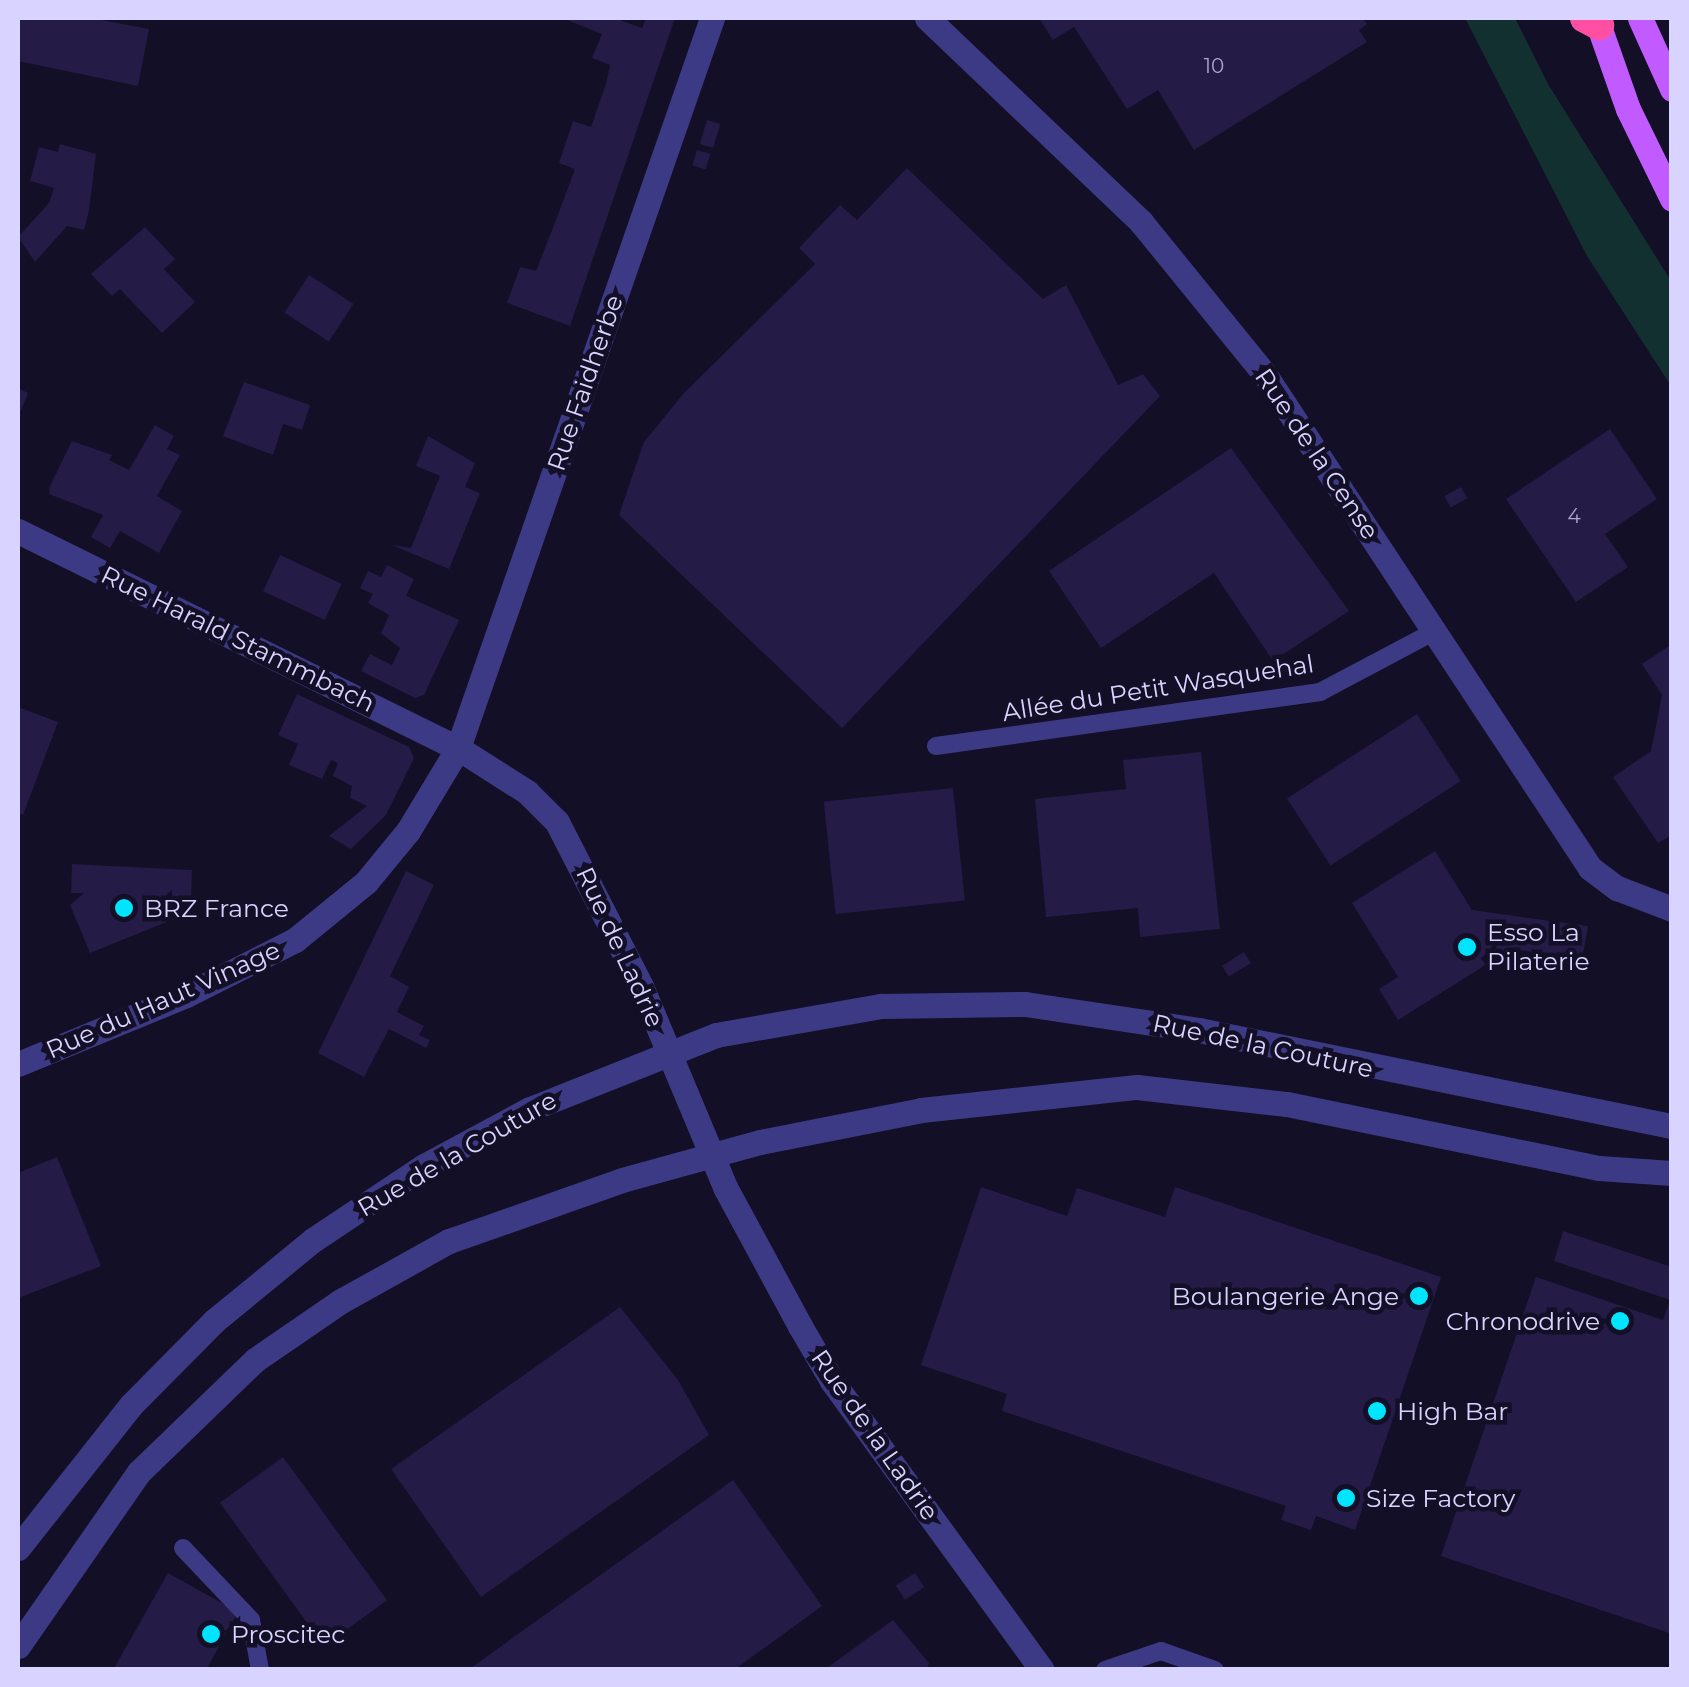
<!DOCTYPE html>
<meta charset="utf-8">
<style>
body{margin:0}
#map{position:relative;width:1689px;height:1687px;overflow:hidden;background:#130f26;font-family:Montserrat,sans-serif}
div>[style]{position:absolute}
[style*='--x']{left:calc(var(--x)*1px);top:calc(var(--y)*1px);width:calc(var(--w)*1px);rotate:calc(var(--a)*1deg)}
.green>*{inset:0;background:#12302f}
.building>*{inset:0;background:#241b47;transform-origin:0 0}
.service>*{height:18px;margin:-9px;padding:0 9px;transform-origin:9px;border-radius:9px;background:#3d3a85}
.minor>*{height:25px;margin:-12.5px;padding:0 12.5px;transform-origin:12.5px;border-radius:12.5px;background:#3d3a85}
.tertiary>*{height:25px;margin:-12.5px;padding:0 12.5px;transform-origin:12.5px;border-radius:12.5px;background:#3d3a85}
.primary>*{height:25px;margin:-12.5px;padding:0 12.5px;transform-origin:12.5px;border-radius:12.5px;background:#c25bff}
.motorway>*{height:30px;margin:-15px;padding:0 15px;transform-origin:15px;border-radius:15px;background:#ff4fa3}
.dots>*{width:28px;height:28px;translate:-50% -50%;box-sizing:border-box;border:5px solid #130f26;border-radius:50%}
span{translate:-50% -50%;white-space:nowrap;text-align:center;line-height:1.15;-webkit-text-stroke:9px #130f26;paint-order:stroke}
.number-label{font-size:20px;color:#aca6d1}
.number-label span{-webkit-text-stroke-width:0}
.street-label{font-size:25px;color:#d9d4ff}
.poi-label{font-size:25px;color:#d9d4ff}
.left{translate:0 -50%;text-align:left}
.right{translate:-100% -50%;text-align:right}
.frame{position:absolute;inset:0;border:20px solid #d9d4ff;pointer-events:none}
</style>
<div id="map">
<div class="green">
<div style="clip-path:polygon(1465px 18px,1515px 18px,1548px 84px,1671px 281px,1671px 386px,1587px 256px)"></div>
</div>
<div class="building">
<div style="clip-path:polygon(18px 18px,91px 18px,149px 29px,138px 86px,18px 61px)"></div>
<div style="clip-path:polygon(562px 18px,614px 18px,642px 28px,646px 18px,675px 18px,570px 326px,507px 303px,520px 267px,536px 271px,556px 220px,575px 169px,559px 163px,573px 121px,591px 127px,606px 84px,610px 65px,592px 58px,602px 34px)"></div>
<div style="clip-path:polygon(1039px 18px,1363px 18px,1367px 24px,1359px 30px,1367px 42px,1194px 150px,1158px 90px,1127px 109px,1074px 27px,1053px 40px)"></div>
<div style="left:707px;top:120px;width:14px;height:25px;rotate:17deg"></div>
<div style="clip-path:polygon(60px 144px,96px 154px,89px 211px,84px 230px,67px 226px,35px 262px,18px 237px,49px 203px,54px 188px,30px 181px,39px 147px,58px 152px)"></div>
<div style="left:697px;top:150px;width:14px;height:16px;rotate:17deg"></div>
<div style="clip-path:polygon(907px 168px,1043px 299px,1066px 285px,1118px 385px,1143px 374px,1160px 396px,842px 728px,619px 515px,644px 442px,684px 393px,815px 264px,799px 248px,840px 205px,857px 220px)"></div>
<div style="clip-path:polygon(145px 227px,175px 259px,164px 269px,195px 302px,162px 333px,120px 289px,112px 296px,91px 274px)"></div>
<div style="left:309px;top:275px;width:53px;height:45px;rotate:33deg"></div>
<div style="clip-path:polygon(244px 382px,310px 405px,302px 430px,283px 424px,273px 455px,223px 436px)"></div>
<div style="clip-path:polygon(18px 388px,28px 393px,18px 418px)"></div>
<div style="clip-path:polygon(155px 425px,174px 436px,167px 449px,180px 455px,157px 496px,182px 511px,159px 553px,120px 531px,110px 548px,91px 537px,103px 515px,49px 494px,50px 486px,72px 441px,112px 455px,109px 460px,129px 470px)"></div>
<div style="clip-path:polygon(1610px 429px,1657px 499px,1605px 534px,1628px 567px,1576px 602px,1506px 499px)"></div>
<div style="clip-path:polygon(428px 436px,475px 463px,465px 487px,480px 493px,449px 569px,392px 545px,411px 548px,440px 476px,416px 466px)"></div>
<div style="clip-path:polygon(1231px 448px,1349px 611px,1273px 661px,1214px 573px,1101px 648px,1049px 571px)"></div>
<div style="left:1461px;top:487px;width:13px;height:19px;rotate:61deg"></div>
<div style="left:280px;top:555px;width:68px;height:40px;rotate:25deg"></div>
<div style="clip-path:polygon(387px 565px,414px 579px,406px 596px,459px 620px,424px 695px,415px 698px,361px 671px,370px 654px,392px 665px,400px 648px,381px 633px,389px 615px,368px 603px,373px 594px,360px 588px,368px 571px,381px 577px)"></div>
<div style="clip-path:polygon(1672px 644px,1672px 835px,1658px 843px,1613px 777px,1651px 751px,1662px 695px,1642px 664px)"></div>
<div style="clip-path:polygon(297px 694px,409px 747px,414px 758px,386px 815px,351px 849px,329px 836px,367px 806px,350px 798px,352px 786px,333px 776px,338px 763px,331px 760px,322px 779px,289px 765px,298px 744px,278px 735px)"></div>
<div style="clip-path:polygon(18px 707px,58px 722px,23px 815px,18px 813px)"></div>
<div style="left:1417px;top:714px;width:80px;height:155px;rotate:57deg"></div>
<div style="clip-path:polygon(1201px 752px,1220px 929px,1140px 937px,1138px 908px,1046px 917px,1035px 799px,1126px 789px,1123px 760px)"></div>
<div style="left:953px;top:788px;width:113px;height:130px;rotate:84deg"></div>
<div style="clip-path:polygon(1435px 851px,1472px 910px,1588px 926px,1582px 959px,1511px 949px,1398px 1020px,1379px 989px,1398px 977px,1352px 903px)"></div>
<div style="clip-path:polygon(72px 864px,192px 870px,191px 898px,171px 909px,174px 919px,90px 953px,70px 905px,84px 893px,71px 893px)"></div>
<div style="clip-path:polygon(406px 871px,434px 885px,390px 976px,409px 987px,397px 1012px,424px 1026px,419px 1035px,430px 1040px,426px 1048px,389px 1029px,364px 1077px,318px 1053px)"></div>
<div style="left:1244px;top:952px;width:13px;height:26px;rotate:58deg"></div>
<div style="clip-path:polygon(57px 1157px,101px 1266px,21px 1297px,18px 1307px,18px 1173px)"></div>
<div style="clip-path:polygon(981px 1187px,1067px 1216px,1077px 1188px,1165px 1217px,1175px 1187px,1441px 1277px,1355px 1530px,1316px 1516px,1311px 1530px,1281px 1520px,1286px 1506px,1002px 1411px,1007px 1394px,921px 1365px)"></div>
<div style="clip-path:polygon(1563px 1231px,1672px 1267px,1672px 1634px,1441px 1556px,1536px 1277px,1663px 1320px,1670px 1300px,1554px 1261px)"></div>
<div style="clip-path:polygon(620px 1307px,678px 1380px,709px 1435px,481px 1597px,391px 1469px)"></div>
<div style="left:283px;top:1457px;width:177px;height:78px;rotate:54deg"></div>
<div style="clip-path:polygon(733px 1480px,822px 1606px,734px 1670px,468px 1670px)"></div>
<div style="clip-path:polygon(168px 1573px,238px 1612px,206px 1670px,113px 1670px)"></div>
<div style="left:915px;top:1573px;width:17px;height:23px;rotate:57deg"></div>
<div style="clip-path:polygon(893px 1620px,929px 1663px,927px 1670px,824px 1670px)"></div>
</div>
<div class="service">
<div style="--x:936;--y:746;--w:388;--a:-8"></div>
<div style="--x:1320;--y:692;--w:130;--a:-27.9"></div>
<div style="--x:183;--y:1548;--w:99;--a:46.6"></div>
<div style="--x:251;--y:1620;--w:51;--a:79.8"></div>
<div style="--x:1105;--y:1670;--w:59;--a:-18.7"></div>
<div style="--x:1161;--y:1651;--w:57;--a:19.4"></div>
</div>
<div class="minor">
<div style="--x:927;--y:18;--w:296;--a:43.6"></div>
<div style="--x:1141;--y:222;--w:193;--a:50.9"></div>
<div style="--x:1263;--y:372;--w:594;--a:56.6"></div>
<div style="--x:1590;--y:868;--w:34;--a:37"></div>
<div style="--x:1617;--y:888;--w:59;--a:20.9"></div>
<div style="--x:18;--y:531;--w:491;--a:26.3"></div>
<div style="--x:458;--y:748;--w:82;--a:32.5"></div>
<div style="--x:527;--y:792;--w:42;--a:45"></div>
<div style="--x:557;--y:822;--w:184;--a:62.9"></div>
<div style="--x:641;--y:986;--w:220;--a:67.3"></div>
<div style="--x:726;--y:1189;--w:156;--a:61.6"></div>
<div style="--x:800;--y:1326;--w:64;--a:59.8"></div>
<div style="--x:832;--y:1381;--w:357;--a:54"></div>
<div style="--x:18;--y:1064;--w:182;--a:-22.3"></div>
<div style="--x:186;--y:995;--w:122;--a:-26.8"></div>
<div style="--x:295;--y:940;--w:92;--a:-39.2"></div>
<div style="--x:366;--y:882;--w:66;--a:-50.5"></div>
<div style="--x:408;--y:831;--w:97;--a:-58.9"></div>
<div style="--x:458;--y:748;--w:773;--a:-70.81"></div>
</div>
<div class="tertiary">
<div style="--x:18;--y:1548;--w:182;--a:-51.7"></div>
<div style="--x:131;--y:1405;--w:118;--a:-45.3"></div>
<div style="--x:214;--y:1321;--w:128;--a:-39.3"></div>
<div style="--x:313;--y:1240;--w:133;--a:-33.7"></div>
<div style="--x:424;--y:1166;--w:120;--a:-28.3"></div>
<div style="--x:530;--y:1109;--w:200;--a:-21.7"></div>
<div style="--x:716;--y:1035;--w:168;--a:-10"></div>
<div style="--x:881;--y:1006;--w:144;--a:-0.8"></div>
<div style="--x:1025;--y:1004;--w:176;--a:8.5"></div>
<div style="--x:1199;--y:1030;--w:483;--a:11.5"></div>
<div style="--x:18;--y:1646;--w:212;--a:-55.2"></div>
<div style="--x:139;--y:1472;--w:161;--a:-44"></div>
<div style="--x:255;--y:1360;--w:104;--a:-34.5"></div>
<div style="--x:341;--y:1301;--w:124;--a:-29.1"></div>
<div style="--x:449;--y:1241;--w:183;--a:-19.4"></div>
<div style="--x:622;--y:1180;--w:143;--a:-15.4"></div>
<div style="--x:760;--y:1142;--w:164;--a:-11.2"></div>
<div style="--x:921;--y:1110;--w:217;--a:-6.1"></div>
<div style="--x:1137;--y:1087;--w:151;--a:6.5"></div>
<div style="--x:1287;--y:1104;--w:318;--a:11.6"></div>
<div style="--x:1599;--y:1168;--w:73;--a:3.9"></div>
</div>
<div class="primary">
<div style="--x:1596;--y:18;--w:96;--a:70.6"></div>
<div style="--x:1628;--y:109;--w:100;--a:63.9"></div>
<div style="--x:1640;--y:18;--w:78;--a:65.7"></div>
</div>
<div class="motorway">
<div style="--x:1585;--y:18;--w:16;--a:27"></div>
</div>
<div class="dots">
<div style="left:124px;top:908px;background:#00e5ff"></div>
<div style="left:1467px;top:947px;background:#00e5ff"></div>
<div style="left:1419px;top:1296px;background:#00e5ff"></div>
<div style="left:1620px;top:1321px;background:#00e5ff"></div>
<div style="left:1377px;top:1411px;background:#00e5ff"></div>
<div style="left:1346px;top:1498px;background:#00e5ff"></div>
<div style="left:211px;top:1634px;background:#00e5ff"></div>
</div>
<div class="number-label">
<span style="left:1214px;top:66px">10</span>
<span style="left:1574px;top:516px">4</span>
</div>
<div class="street-label">
<span style="left:585px;top:383px;rotate:-71deg">Rue Faidherbe</span>
<span style="left:1317px;top:454px;rotate:56deg">Rue de la Cense</span>
<span style="left:238px;top:639px;rotate:26deg">Rue Harald Stammbach</span>
<span style="left:1158px;top:688px;rotate:-9deg">Allée du Petit Wasquehal</span>
<span style="left:620px;top:947px;rotate:65deg">Rue de Ladrie</span>
<span style="left:163px;top:1000px;rotate:-24deg">Rue du Haut Vinage</span>
<span style="left:1263px;top:1046px;rotate:12deg">Rue de la Couture</span>
<span style="left:457px;top:1154px;rotate:-30deg">Rue de la Couture</span>
<span style="left:875px;top:1435px;rotate:55deg">Rue de la Ladrie</span>
</div>
<div class="poi-label">
<span class="left" style="left:144px;top:908px">BRZ France</span>
<span class="left" style="left:1487px;top:947px">Esso La<br>Pilaterie</span>
<span class="right" style="left:1399px;top:1296px">Boulangerie Ange</span>
<span class="right" style="left:1600px;top:1321px">Chronodrive</span>
<span class="left" style="left:1397px;top:1411px">High Bar</span>
<span class="left" style="left:1366px;top:1498px">Size Factory</span>
<span class="left" style="left:231px;top:1634px">Proscitec</span>
</div>
<div class="frame"></div>
</div>
